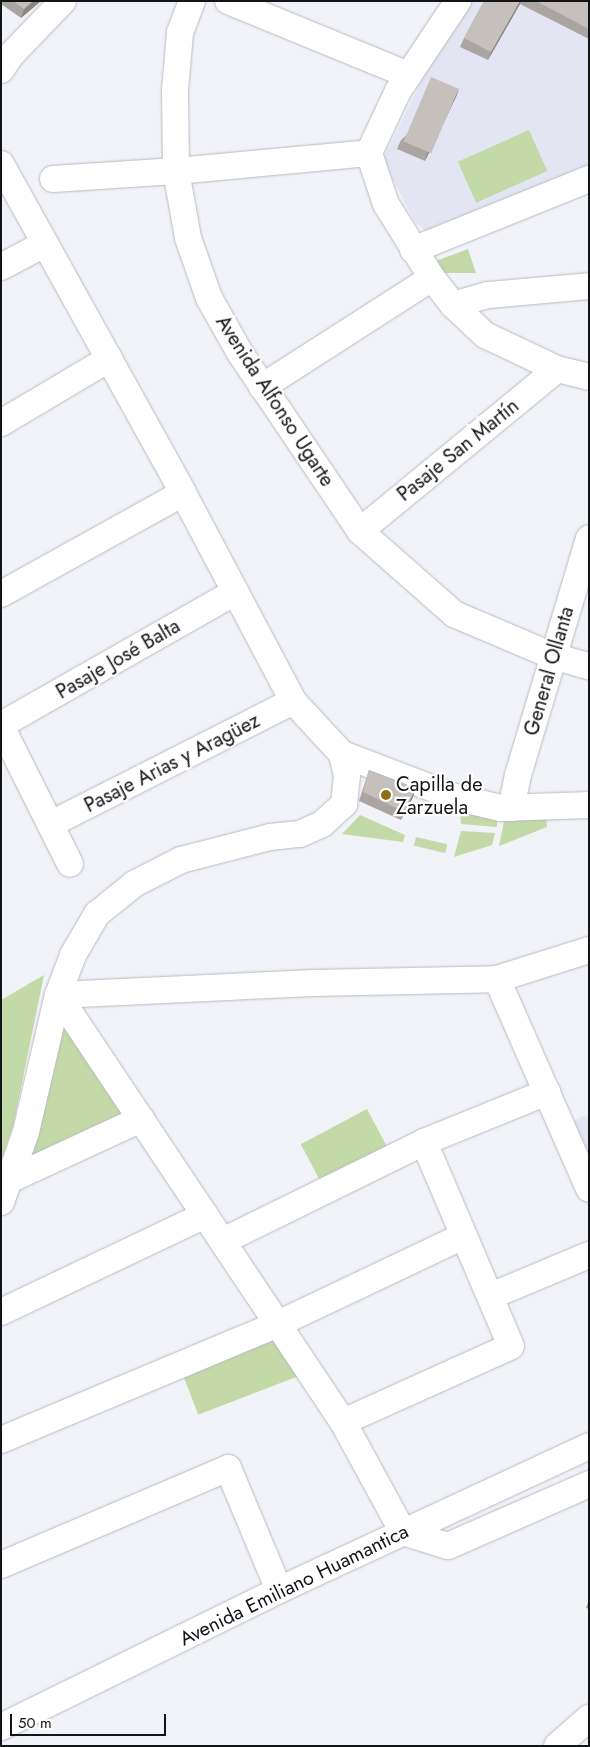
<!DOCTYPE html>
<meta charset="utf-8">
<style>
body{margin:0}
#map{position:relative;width:590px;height:1747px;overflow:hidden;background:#f1f3f9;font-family:Jost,sans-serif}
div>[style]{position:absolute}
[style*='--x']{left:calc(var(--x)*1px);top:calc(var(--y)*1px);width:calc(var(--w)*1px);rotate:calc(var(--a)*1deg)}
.built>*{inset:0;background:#e3e6f2}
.green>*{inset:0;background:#c3d9a7;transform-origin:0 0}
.roads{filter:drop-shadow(0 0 1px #b9bac0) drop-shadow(0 0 1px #b9bac0)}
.minor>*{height:26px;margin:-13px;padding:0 13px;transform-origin:13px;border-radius:13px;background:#fff}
.wall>*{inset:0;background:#aaa5a3}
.shaded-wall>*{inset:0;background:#8b8684}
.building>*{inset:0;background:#c6c0bd;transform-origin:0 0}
.dots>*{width:14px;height:14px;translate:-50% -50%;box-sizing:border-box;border:2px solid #fff;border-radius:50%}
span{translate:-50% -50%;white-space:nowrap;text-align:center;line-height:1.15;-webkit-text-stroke:4.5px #fff;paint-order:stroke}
.street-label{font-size:20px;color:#131416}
.poi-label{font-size:20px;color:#131416}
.left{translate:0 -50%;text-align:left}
.frame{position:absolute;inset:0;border:2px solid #131416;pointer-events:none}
.scale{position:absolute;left:10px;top:1714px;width:156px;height:22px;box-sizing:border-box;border:2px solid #131416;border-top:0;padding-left:6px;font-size:15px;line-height:18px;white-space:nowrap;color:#131416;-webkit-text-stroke:4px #fff;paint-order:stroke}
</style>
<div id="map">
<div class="built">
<div style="clip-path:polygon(473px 1px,589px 1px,589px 166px,426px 231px,414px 221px,383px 159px,430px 63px)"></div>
<div style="clip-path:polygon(589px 1114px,589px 1161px,571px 1122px)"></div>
</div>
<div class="green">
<div style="left:529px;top:130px;width:45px;height:78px;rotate:66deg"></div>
<div style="clip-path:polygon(468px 249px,476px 273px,440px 273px,436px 261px)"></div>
<div style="clip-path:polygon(460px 810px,497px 816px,497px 827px,461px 824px)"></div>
<div style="clip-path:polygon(360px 815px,405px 835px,403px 842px,342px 834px)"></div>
<div style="clip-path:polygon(505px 816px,546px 817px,547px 827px,499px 846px)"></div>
<div style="clip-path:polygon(461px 831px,495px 833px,492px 845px,454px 857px)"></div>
<div style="left:416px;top:837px;width:32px;height:9px;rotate:13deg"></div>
<div style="clip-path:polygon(44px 975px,14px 1122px,1px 1163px,1px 1000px)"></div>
<div style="clip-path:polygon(58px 995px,141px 1119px,7px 1181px)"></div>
<div style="left:367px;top:1109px;width:45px;height:75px;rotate:62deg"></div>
<div style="left:278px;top:1324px;width:56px;height:107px;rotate:69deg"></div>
</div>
<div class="roads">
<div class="minor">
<div style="--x:192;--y:1;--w:34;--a:111"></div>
<div style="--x:180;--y:33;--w:57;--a:95"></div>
<div style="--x:175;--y:90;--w:81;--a:89.3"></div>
<div style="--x:176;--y:171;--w:68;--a:79.8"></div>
<div style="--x:188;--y:238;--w:64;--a:70.7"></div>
<div style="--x:209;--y:298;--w:63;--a:60.6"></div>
<div style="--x:240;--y:353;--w:215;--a:56"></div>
<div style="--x:360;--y:531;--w:125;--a:41.4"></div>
<div style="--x:454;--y:614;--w:108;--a:23"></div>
<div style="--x:553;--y:656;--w:37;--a:16"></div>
<div style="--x:228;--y:1;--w:195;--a:22.3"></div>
<div style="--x:458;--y:1;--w:108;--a:123.7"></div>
<div style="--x:398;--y:91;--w:68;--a:115.1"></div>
<div style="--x:369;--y:153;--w:54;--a:71.6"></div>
<div style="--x:386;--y:204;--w:87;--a:58.1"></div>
<div style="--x:432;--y:278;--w:34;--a:52"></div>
<div style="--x:453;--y:305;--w:44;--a:43.2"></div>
<div style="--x:485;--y:335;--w:80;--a:25.3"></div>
<div style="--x:557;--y:369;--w:33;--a:14"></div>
<div style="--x:1;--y:70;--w:18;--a:-56"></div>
<div style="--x:11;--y:55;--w:75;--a:-46.1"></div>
<div style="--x:1;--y:164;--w:376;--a:61"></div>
<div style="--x:183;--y:493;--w:235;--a:62.1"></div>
<div style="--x:293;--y:701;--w:72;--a:47.2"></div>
<div style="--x:342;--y:754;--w:124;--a:20.8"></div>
<div style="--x:458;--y:798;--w:44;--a:13.1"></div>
<div style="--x:501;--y:808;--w:88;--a:-2"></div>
<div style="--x:53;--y:179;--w:123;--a:-3.7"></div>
<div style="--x:176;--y:171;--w:194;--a:-5.3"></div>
<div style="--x:413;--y:250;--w:190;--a:-22"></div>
<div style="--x:1;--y:267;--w:49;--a:-28.1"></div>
<div style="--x:453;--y:305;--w:37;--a:-16"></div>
<div style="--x:489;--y:295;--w:100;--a:-5.1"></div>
<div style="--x:262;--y:387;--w:202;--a:-32.7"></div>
<div style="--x:1;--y:423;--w:126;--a:-30.7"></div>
<div style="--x:360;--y:531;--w:255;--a:-39.4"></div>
<div style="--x:1;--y:594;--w:208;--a:-29"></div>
<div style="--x:1;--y:725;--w:269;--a:-29.6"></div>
<div style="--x:1;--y:726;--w:154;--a:63.4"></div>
<div style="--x:511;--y:808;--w:34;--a:-78"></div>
<div style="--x:518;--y:775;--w:247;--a:-73.3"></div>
<div style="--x:51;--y:824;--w:271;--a:-26.9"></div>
<div style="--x:497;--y:979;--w:229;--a:66.3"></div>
<div style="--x:58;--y:995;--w:513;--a:56.28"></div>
<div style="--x:343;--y:1422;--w:125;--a:61.4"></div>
<div style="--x:403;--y:1532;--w:47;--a:17.3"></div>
<div style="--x:448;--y:1546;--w:154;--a:-23.7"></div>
<div style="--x:58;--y:995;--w:255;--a:-2.7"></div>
<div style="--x:313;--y:983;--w:184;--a:-1.2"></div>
<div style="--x:497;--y:979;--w:96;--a:-17.5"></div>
<div style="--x:7;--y:1181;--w:148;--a:-24.8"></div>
<div style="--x:1;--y:1202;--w:74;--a:-70.3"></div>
<div style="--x:26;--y:1132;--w:141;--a:-76.9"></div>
<div style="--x:58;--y:995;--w:43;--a:-69.4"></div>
<div style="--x:73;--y:955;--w:48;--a:-59.7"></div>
<div style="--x:97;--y:914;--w:48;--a:-39"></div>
<div style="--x:134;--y:884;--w:53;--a:-27.1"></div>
<div style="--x:181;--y:860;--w:92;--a:-14.5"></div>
<div style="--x:270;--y:837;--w:30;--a:-6"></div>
<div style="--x:300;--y:834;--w:24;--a:-24"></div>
<div style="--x:322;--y:824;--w:30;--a:-42"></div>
<div style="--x:344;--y:804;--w:28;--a:-84"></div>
<div style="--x:347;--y:776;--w:23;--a:-103"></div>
<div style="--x:223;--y:1241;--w:224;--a:-26.2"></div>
<div style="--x:424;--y:1142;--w:133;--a:-22.1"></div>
<div style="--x:491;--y:1296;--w:106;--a:-22.7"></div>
<div style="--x:1;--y:1312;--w:226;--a:-25.4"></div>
<div style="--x:343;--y:1422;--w:184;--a:-24.3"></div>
<div style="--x:511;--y:1346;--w:222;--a:-113.1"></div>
<div style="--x:1;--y:1440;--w:300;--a:-22.7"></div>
<div style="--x:278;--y:1324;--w:205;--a:-25.4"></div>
<div style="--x:1;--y:1565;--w:247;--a:-23.1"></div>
<div style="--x:228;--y:1468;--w:132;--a:67.3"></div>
<div style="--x:1;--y:1727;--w:310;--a:-26.2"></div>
<div style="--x:279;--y:1590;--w:342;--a:-24.9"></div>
<div style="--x:557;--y:1746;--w:43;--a:-41.2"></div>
</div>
</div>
<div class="wall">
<div style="clip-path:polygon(1px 1px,41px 1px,21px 18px,1px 4px)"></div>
<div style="clip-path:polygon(484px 1px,589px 1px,589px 39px,520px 4px,488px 60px,460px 47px,464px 38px)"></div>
<div style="clip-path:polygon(459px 89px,456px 97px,425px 161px,397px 149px,401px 140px)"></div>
<div style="clip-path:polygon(369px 770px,416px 788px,413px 797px,401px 820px,359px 801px)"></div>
<div style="clip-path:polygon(589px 1599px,589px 1609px,586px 1608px)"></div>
</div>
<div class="shaded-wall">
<div style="clip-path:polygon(33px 1px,41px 1px,21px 18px,24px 9px)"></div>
<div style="clip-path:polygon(520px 1px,521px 1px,520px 4px,488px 60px,491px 52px)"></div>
<div style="clip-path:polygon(459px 89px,456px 97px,425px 161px,428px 152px)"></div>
<div style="clip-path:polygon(416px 788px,413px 797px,401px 820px,404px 812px)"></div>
</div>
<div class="building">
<div style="clip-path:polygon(13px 1px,33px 1px,24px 9px)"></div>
<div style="clip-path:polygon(484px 1px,520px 1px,491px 52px,464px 38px)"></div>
<div style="clip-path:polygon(536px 1px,589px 1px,589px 29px)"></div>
<div style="left:431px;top:77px;width:30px;height:70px;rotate:23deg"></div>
<div style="clip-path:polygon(369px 770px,416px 788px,404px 812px,363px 792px)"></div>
</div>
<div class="dots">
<div style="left:386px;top:795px;background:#906f14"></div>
</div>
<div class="street-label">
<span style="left:275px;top:401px;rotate:57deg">Avenida Alfonso Ugarte</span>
<span style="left:458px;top:450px;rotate:-39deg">Pasaje San Martín</span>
<span style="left:118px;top:659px;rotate:-30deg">Pasaje José Balta</span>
<span style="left:549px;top:671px;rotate:-74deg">General Ollanta</span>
<span style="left:172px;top:763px;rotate:-27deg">Pasaje Arias y Aragüez</span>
<span style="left:294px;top:1585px;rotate:-26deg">Avenida Emiliano Huamantica</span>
</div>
<div class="poi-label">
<span class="left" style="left:396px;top:796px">Capilla de<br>Zarzuela</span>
</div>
<div class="frame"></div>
<div class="scale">50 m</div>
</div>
